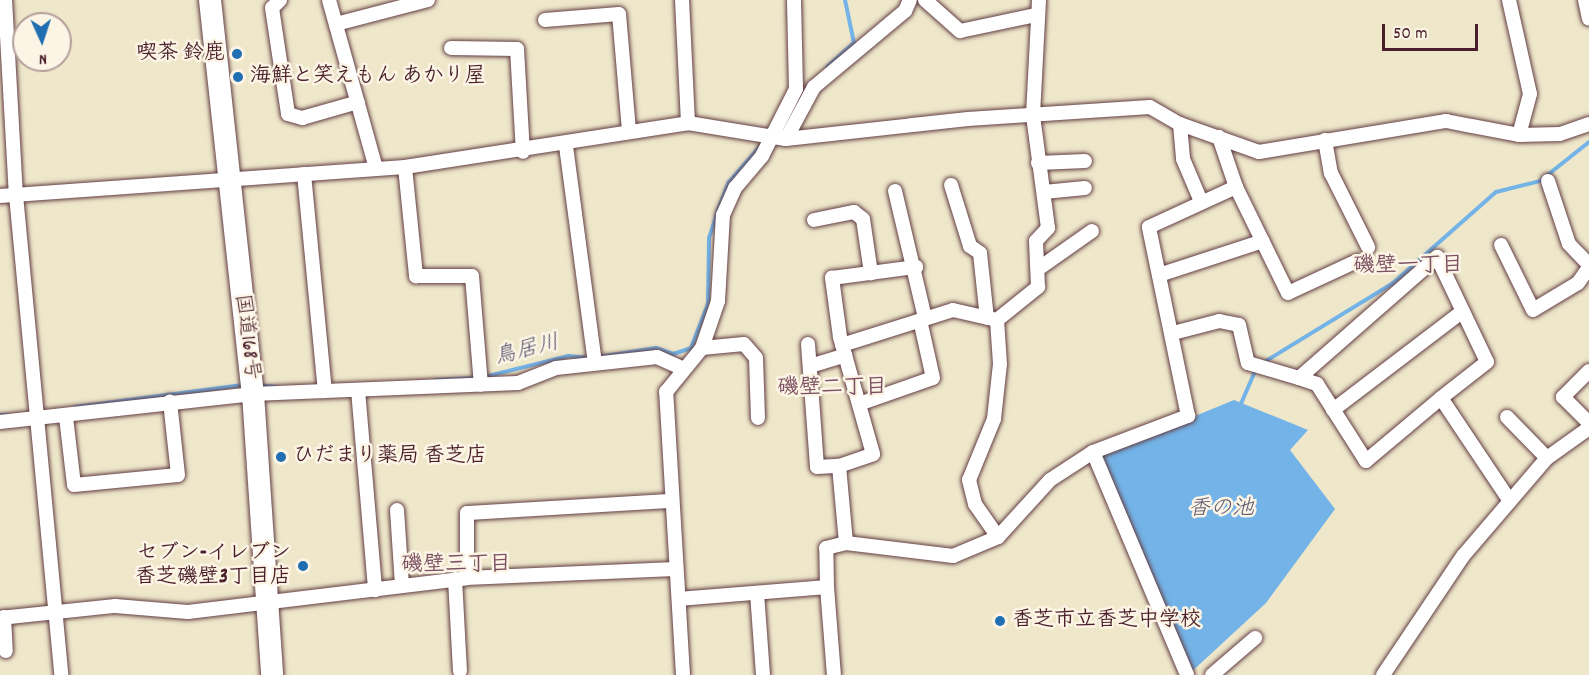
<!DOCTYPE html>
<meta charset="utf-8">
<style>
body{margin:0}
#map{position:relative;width:1589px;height:675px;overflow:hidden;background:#eee7ca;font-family:Dekko,"Klee One",sans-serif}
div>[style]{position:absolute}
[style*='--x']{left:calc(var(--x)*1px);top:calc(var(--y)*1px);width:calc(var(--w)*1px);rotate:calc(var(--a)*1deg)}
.water>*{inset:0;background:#73b3e7}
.stream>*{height:4px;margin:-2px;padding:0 2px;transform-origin:2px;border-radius:2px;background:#73b3e7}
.roads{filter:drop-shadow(0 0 2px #633d43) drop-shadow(0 0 2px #633d43)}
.minor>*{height:14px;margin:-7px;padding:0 7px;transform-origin:7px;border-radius:7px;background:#fff}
.trunk>*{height:22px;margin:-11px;padding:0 11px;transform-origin:11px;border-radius:11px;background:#fff}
.dots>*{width:16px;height:16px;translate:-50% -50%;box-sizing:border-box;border:3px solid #fcf5e5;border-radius:50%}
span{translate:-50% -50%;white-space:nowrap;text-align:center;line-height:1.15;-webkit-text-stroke:5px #fcf5e5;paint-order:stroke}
.poi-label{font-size:21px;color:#4a1f2b;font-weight:700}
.right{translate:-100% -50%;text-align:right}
.left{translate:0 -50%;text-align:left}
.street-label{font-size:21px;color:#4a1f2b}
.neighbourhood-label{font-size:22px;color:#7c5062;font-weight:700}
.water-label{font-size:22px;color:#58536d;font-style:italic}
.north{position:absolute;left:12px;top:12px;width:60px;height:60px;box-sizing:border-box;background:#fcf5e5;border:2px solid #b59f9b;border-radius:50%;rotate:177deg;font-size:16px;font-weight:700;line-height:24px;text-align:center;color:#4a1f2b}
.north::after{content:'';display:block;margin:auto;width:21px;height:27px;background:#1f6fb2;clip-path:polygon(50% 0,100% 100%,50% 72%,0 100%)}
.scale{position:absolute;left:1382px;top:24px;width:96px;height:27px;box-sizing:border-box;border:3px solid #4a1f2b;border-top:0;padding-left:8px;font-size:18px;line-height:21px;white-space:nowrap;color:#4a1f2b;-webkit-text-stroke:4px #fcf5e5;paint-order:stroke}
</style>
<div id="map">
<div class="water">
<div style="clip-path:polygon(1234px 400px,1308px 430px,1290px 450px,1335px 509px,1266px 603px,1188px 675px,1100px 455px)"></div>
</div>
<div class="stream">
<div style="--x:827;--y:67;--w:36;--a:-42"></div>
<div style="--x:854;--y:43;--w:44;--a:-101.8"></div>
<div style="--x:598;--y:357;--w:59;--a:-8.8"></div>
<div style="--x:656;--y:348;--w:18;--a:19"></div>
<div style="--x:673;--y:354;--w:19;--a:-18"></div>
<div style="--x:691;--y:348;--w:47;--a:-68.9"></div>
<div style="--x:708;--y:304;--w:66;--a:-89.1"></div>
<div style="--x:709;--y:238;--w:29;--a:-72"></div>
<div style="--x:718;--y:210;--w:30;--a:-69"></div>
<div style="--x:729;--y:182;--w:49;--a:-49.1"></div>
<div style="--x:1261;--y:364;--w:155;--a:-31.5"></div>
<div style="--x:1393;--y:283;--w:137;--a:-41.5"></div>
<div style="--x:1496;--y:192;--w:45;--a:-14"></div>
<div style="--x:1540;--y:181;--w:63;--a:-38.5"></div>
<div style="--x:484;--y:377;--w:87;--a:-14"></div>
<div style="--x:568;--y:356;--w:22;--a:5"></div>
<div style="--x:436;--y:380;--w:40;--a:-2.9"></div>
<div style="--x:259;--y:385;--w:17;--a:7"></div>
<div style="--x:1240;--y:406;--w:40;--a:-66.6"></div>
<div style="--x:75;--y:407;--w:169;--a:-7.5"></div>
<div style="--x:0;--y:415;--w:8;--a:0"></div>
</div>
<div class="roads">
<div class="minor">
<div style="--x:5;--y:0;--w:195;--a:86.8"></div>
<div style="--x:16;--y:195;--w:482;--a:84.6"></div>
<div style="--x:280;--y:0;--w:11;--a:135"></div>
<div style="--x:272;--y:8;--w:107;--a:81.4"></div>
<div style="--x:288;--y:114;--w:15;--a:16"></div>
<div style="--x:302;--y:118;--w:58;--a:-15.9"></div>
<div style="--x:329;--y:0;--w:174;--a:74.4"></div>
<div style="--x:682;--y:0;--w:123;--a:87.2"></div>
<div style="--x:925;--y:0;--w:47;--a:41.5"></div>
<div style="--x:960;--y:31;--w:78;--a:-11.9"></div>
<div style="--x:1509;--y:0;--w:96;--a:77.4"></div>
<div style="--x:1530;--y:94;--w:42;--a:105"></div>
<div style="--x:1585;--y:0;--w:19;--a:78"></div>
<div style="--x:545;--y:20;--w:74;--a:-4.6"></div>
<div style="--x:619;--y:14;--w:116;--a:85.1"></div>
<div style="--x:336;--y:24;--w:95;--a:-14.6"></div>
<div style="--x:451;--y:48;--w:66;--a:0.9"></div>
<div style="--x:517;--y:49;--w:103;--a:86.7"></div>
<div style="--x:1180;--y:124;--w:35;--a:85"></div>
<div style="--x:1183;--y:159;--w:43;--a:67"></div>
<div style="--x:786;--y:139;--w:59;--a:-61.7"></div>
<div style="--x:814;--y:87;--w:119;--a:-39.9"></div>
<div style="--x:905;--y:11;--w:12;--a:-66"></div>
<div style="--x:1325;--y:140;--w:34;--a:80"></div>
<div style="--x:1331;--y:173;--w:83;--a:63.4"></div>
<div style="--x:566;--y:146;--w:219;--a:82.4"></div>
<div style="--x:1038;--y:163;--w:47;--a:-2.4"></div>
<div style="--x:405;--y:167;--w:110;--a:84.2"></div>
<div style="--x:416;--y:276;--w:56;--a:0"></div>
<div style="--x:472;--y:276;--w:109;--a:85.3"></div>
<div style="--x:304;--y:174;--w:218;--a:84.5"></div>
<div style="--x:1548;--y:181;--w:66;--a:71.6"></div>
<div style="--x:1569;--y:244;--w:29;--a:46"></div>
<div style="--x:951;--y:185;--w:64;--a:72.7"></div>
<div style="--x:970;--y:246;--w:12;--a:35"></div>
<div style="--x:980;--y:253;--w:65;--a:83.9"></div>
<div style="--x:1236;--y:187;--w:118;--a:63.9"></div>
<div style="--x:1288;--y:293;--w:76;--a:-24.9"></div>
<div style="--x:895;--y:191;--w:130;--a:76.7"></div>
<div style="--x:1044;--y:192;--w:41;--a:-5.6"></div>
<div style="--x:0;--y:196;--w:406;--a:-4.1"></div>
<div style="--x:405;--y:167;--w:286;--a:-8.8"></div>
<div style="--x:688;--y:123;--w:99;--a:9.3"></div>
<div style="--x:786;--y:139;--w:183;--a:-6.3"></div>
<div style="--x:968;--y:119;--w:182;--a:-3.8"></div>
<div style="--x:1150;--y:107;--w:34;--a:30"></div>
<div style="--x:1180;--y:124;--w:84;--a:19.5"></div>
<div style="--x:1259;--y:152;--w:190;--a:-9.4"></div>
<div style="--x:1446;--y:121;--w:74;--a:10.9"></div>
<div style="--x:1519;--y:135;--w:41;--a:-1.4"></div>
<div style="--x:1560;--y:134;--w:31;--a:-19"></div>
<div style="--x:814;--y:220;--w:41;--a:-11.3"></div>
<div style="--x:854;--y:212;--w:11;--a:38"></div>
<div style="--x:863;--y:219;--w:55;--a:81.6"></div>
<div style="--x:1501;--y:245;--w:72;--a:63.8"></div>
<div style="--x:1533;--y:310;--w:52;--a:-31"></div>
<div style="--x:1578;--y:283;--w:19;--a:-55"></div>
<div style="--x:1038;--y:269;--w:66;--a:-35.1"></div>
<div style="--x:1159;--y:275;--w:109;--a:-18.1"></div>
<div style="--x:1173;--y:333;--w:48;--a:-14.6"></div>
<div style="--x:1219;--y:321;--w:20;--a:11"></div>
<div style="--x:1239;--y:325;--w:39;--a:77"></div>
<div style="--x:1248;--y:363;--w:53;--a:16.4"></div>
<div style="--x:808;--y:344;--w:123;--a:85.8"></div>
<div style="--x:817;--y:467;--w:22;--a:-3"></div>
<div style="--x:839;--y:466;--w:77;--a:84.8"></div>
<div style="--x:846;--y:543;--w:108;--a:6.9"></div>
<div style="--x:953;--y:556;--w:49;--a:-22.9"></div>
<div style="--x:998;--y:537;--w:77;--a:-47.6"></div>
<div style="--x:1050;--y:480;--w:51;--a:-33.1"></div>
<div style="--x:1093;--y:452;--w:102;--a:-20.8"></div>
<div style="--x:1188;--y:416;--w:193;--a:-101.7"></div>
<div style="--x:1149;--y:227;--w:96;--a:-24.7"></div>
<div style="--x:1236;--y:187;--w:53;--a:-108.8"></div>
<div style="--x:842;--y:345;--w:116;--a:-17.5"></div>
<div style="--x:953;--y:310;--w:45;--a:12.8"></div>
<div style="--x:702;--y:348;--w:42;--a:-5.4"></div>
<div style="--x:744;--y:344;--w:18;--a:49"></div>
<div style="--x:756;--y:358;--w:60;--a:88.1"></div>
<div style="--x:810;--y:366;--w:37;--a:-17"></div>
<div style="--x:1589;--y:371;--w:37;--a:135"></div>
<div style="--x:1563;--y:397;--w:37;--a:45"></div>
<div style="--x:358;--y:390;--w:201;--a:85.1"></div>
<div style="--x:1441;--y:398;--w:98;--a:140"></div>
<div style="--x:1366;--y:461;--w:91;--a:-122.5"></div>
<div style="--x:1317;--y:384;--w:19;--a:-162"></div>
<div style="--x:1299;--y:378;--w:184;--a:-41.2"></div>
<div style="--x:1437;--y:257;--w:116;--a:64.5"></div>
<div style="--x:1487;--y:362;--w:58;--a:142"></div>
<div style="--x:1441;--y:398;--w:124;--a:56.2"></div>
<div style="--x:859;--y:404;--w:78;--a:-19.4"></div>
<div style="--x:933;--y:378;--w:59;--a:-102.6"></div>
<div style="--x:1333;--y:410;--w:163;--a:-37.3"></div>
<div style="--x:66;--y:417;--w:68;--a:83.3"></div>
<div style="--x:74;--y:485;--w:104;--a:-5.5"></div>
<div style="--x:178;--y:475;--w:74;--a:-96.2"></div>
<div style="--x:1507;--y:417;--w:57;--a:45.7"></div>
<div style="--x:0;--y:422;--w:255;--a:-6.3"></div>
<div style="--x:253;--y:394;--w:265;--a:-2.4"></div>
<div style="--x:518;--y:383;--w:41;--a:-21.5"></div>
<div style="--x:556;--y:368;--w:102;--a:-6.2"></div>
<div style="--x:657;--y:357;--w:27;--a:24"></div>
<div style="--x:1093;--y:452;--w:242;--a:67.1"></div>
<div style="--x:839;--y:466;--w:36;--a:-19"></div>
<div style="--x:873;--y:454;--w:122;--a:-105.8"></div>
<div style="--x:840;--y:337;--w:60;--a:-97.7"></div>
<div style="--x:832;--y:278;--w:85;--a:-7.5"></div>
<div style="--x:397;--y:510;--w:76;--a:86.2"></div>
<div style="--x:998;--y:537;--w:40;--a:-124.9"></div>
<div style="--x:975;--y:504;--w:25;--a:-104"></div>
<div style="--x:969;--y:480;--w:66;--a:-67.7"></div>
<div style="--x:994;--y:419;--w:55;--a:-83.8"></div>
<div style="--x:1000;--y:364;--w:44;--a:-93.9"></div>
<div style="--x:997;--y:320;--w:53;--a:-38.8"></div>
<div style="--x:1038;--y:287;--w:46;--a:-92.5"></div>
<div style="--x:1036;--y:241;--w:18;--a:-47"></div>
<div style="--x:1048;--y:228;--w:114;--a:-97.6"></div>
<div style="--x:1033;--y:115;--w:115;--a:-87"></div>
<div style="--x:467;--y:578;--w:65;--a:-90"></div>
<div style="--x:467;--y:513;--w:203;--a:-3.4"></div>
<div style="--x:455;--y:579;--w:92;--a:86.9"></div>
<div style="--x:827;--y:587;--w:39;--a:-91"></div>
<div style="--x:826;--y:548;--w:21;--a:-14"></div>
<div style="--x:757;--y:593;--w:82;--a:85.8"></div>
<div style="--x:679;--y:599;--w:148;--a:-4.6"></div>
<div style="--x:827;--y:587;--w:88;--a:85.5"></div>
<div style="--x:4;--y:617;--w:34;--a:87"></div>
<div style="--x:0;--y:618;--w:116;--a:-6"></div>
<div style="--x:115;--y:606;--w:73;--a:4.7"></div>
<div style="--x:188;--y:612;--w:281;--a:-6.9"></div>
<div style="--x:467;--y:578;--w:207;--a:-2.5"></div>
<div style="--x:683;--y:675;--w:284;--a:-93.4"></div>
<div style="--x:666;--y:392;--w:57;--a:-50.7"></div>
<div style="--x:702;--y:348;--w:50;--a:-71.2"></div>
<div style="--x:718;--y:301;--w:86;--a:-86.7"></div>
<div style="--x:723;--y:215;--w:30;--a:-66"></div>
<div style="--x:735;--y:188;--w:42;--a:-49.8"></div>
<div style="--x:762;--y:156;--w:75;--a:-63.1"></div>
<div style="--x:796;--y:89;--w:89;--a:-91.3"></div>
<div style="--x:1212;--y:675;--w:57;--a:-40.7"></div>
<div style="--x:1383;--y:675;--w:143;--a:-56.1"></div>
<div style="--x:1463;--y:556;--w:129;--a:-49.4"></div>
<div style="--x:1547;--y:458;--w:52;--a:-35.5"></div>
</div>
<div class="trunk">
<div style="--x:210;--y:0;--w:396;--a:83.8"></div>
<div style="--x:253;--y:394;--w:282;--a:86.1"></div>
</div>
</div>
<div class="dots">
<div style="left:237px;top:54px;background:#1f6fb2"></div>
<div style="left:238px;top:77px;background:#1f6fb2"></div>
<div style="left:281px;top:457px;background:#1f6fb2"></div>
<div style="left:303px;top:566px;background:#1f6fb2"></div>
<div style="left:1000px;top:621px;background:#1f6fb2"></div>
</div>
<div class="poi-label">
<span class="right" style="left:225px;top:54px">喫茶 鈴鹿</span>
<span class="left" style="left:250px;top:77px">海鮮と笑えもん あかり屋</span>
<span class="left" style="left:293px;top:457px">ひだまり薬局 香芝店</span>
<span class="right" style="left:291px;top:566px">セブン-イレブン<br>香芝磯壁3丁目店</span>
<span class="left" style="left:1012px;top:621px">香芝市立香芝中学校</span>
</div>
<div class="street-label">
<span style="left:246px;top:337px;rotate:83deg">国道168号</span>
</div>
<div class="neighbourhood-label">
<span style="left:1408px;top:267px">磯壁一丁目</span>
<span style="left:832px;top:389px">磯壁二丁目</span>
<span style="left:456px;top:566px">磯壁三丁目</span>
</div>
<div class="water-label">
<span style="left:527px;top:351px;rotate:-14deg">鳥居川</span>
<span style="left:1221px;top:510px">香の池</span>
</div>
<div class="north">N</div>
<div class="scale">50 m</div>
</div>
